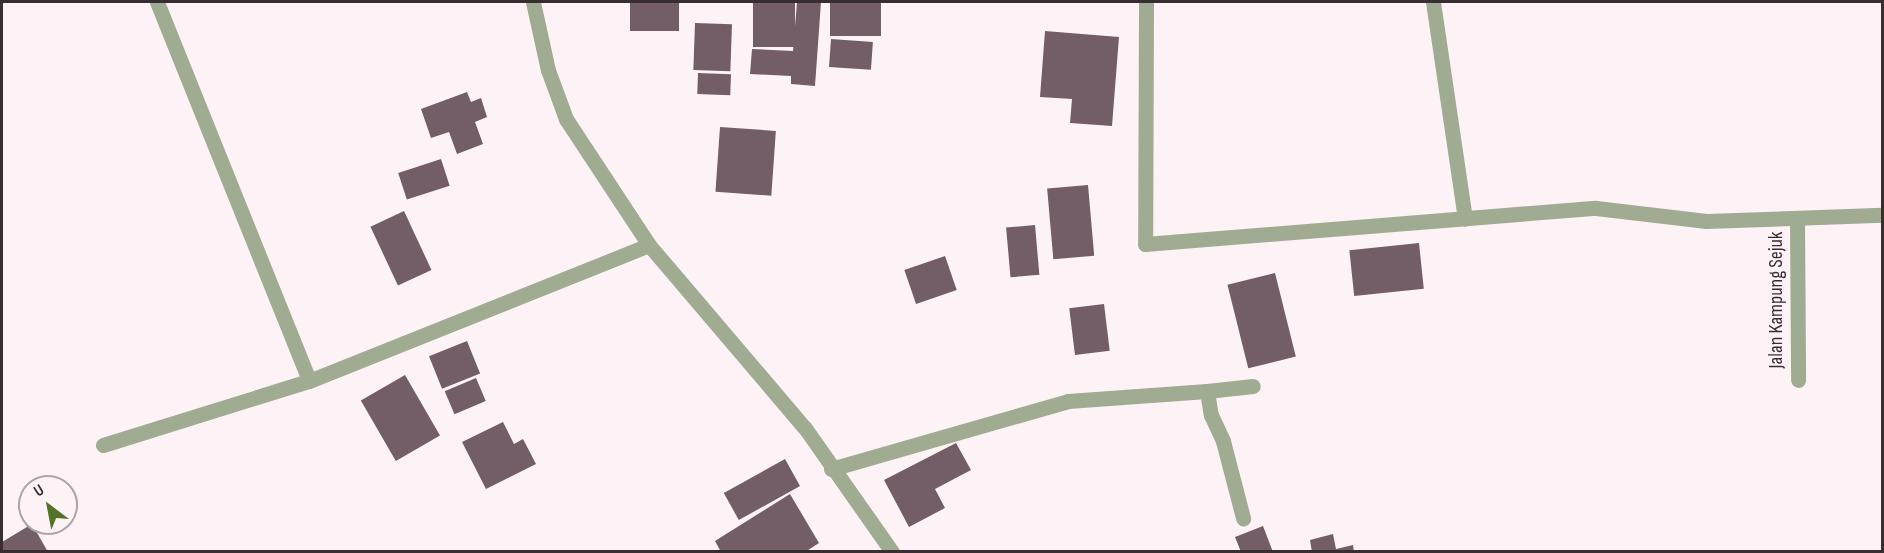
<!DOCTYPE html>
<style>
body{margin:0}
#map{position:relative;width:1884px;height:553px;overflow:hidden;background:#fdf3f7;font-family:"Sofia Sans Condensed",sans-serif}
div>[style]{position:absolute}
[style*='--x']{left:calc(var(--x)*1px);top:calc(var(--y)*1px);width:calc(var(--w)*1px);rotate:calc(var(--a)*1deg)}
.building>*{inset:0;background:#735d66;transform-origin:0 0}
.minor>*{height:15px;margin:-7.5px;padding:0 7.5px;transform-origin:7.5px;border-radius:7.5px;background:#9fac92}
span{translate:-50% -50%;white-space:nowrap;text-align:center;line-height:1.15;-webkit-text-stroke:6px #fdf3f7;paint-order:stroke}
.street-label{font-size:20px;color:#382e32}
.frame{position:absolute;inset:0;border:3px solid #382e32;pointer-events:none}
.north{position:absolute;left:18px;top:475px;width:60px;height:60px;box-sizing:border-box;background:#fdf3f7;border:2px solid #aea4a8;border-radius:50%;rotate:328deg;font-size:16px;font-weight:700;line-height:24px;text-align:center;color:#382e32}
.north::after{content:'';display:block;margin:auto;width:21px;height:27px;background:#537329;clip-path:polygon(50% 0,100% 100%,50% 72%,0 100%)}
</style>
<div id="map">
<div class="building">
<div style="left:630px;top:2px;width:49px;height:29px"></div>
<div style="left:753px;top:2px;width:42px;height:45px"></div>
<div style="clip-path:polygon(797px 2px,821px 2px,815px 86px,791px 84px,791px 76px,750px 74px,752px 49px,793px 51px)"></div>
<div style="left:830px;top:2px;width:51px;height:34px"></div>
<div style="left:695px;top:23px;width:37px;height:47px;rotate:2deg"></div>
<div style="clip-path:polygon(1045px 31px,1119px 37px,1112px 126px,1070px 123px,1072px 99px,1040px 97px)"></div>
<div style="left:831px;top:39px;width:42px;height:28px;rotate:4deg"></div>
<div style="left:698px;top:73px;width:33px;height:21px;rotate:2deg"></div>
<div style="clip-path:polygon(467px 92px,471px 102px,481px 98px,487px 117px,475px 122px,483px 144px,457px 154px,449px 132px,431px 138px,421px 109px)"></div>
<div style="left:720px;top:127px;width:56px;height:65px;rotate:4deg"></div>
<div style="left:441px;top:159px;width:28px;height:45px;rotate:72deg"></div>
<div style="left:1088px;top:185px;width:71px;height:41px;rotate:85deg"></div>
<div style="left:404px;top:211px;width:65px;height:37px;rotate:65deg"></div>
<div style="left:1035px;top:225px;width:50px;height:29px;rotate:85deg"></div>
<div style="left:1419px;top:243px;width:46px;height:70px;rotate:84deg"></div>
<div style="left:945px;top:256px;width:36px;height:43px;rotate:71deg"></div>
<div style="left:1275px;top:273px;width:86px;height:49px;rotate:76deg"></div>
<div style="left:1104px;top:304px;width:47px;height:35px;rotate:83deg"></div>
<div style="left:467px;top:341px;width:35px;height:41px;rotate:68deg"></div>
<div style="left:405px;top:375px;width:70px;height:51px;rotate:60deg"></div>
<div style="left:476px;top:378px;width:25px;height:34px;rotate:67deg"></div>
<div style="clip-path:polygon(503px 422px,514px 444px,523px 439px,536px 464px,486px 489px,462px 442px)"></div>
<div style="clip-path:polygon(956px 443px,971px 470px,935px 489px,945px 508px,909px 527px,884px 480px)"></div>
<div style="left:785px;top:459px;width:31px;height:70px;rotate:61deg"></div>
<div style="clip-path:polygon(790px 494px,819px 543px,805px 552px,721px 552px,715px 541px)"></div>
<div style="clip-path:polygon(32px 524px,48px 552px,2px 552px,2px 542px)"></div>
<div style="clip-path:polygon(1263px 526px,1273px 552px,1241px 552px,1235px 537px)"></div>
<div style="clip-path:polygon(1333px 534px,1336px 549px,1353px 545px,1354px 552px,1312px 552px,1310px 540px)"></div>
</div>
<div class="minor">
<div style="--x:157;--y:2;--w:408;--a:68.1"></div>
<div style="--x:309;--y:381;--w:366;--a:-21.8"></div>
<div style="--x:533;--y:2;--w:70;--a:77.6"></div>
<div style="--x:548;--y:70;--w:52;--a:69.8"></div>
<div style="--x:566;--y:119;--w:151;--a:56.6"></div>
<div style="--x:649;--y:245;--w:240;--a:49.6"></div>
<div style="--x:805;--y:428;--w:151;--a:54.9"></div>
<div style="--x:1146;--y:2;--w:242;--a:90.2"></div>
<div style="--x:1145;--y:244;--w:452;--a:-4.6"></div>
<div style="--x:1596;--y:208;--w:111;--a:6.7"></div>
<div style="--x:1706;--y:221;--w:176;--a:-2"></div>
<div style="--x:1433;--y:2;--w:219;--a:81.6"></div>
<div style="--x:1797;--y:220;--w:160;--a:89.6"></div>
<div style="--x:1207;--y:391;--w:46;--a:-6.2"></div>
<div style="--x:103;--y:445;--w:216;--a:-17.3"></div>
<div style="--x:831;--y:469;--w:247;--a:-16"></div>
<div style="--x:1068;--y:401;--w:139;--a:-4.1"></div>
<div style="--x:1207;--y:391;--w:24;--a:81"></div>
<div style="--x:1211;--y:415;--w:29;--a:65"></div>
<div style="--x:1223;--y:441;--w:80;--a:75.4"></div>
</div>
<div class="street-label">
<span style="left:1776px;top:300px;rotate:-90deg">Jalan Kampung Sejuk</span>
</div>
<div class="frame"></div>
<div class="north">U</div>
</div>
